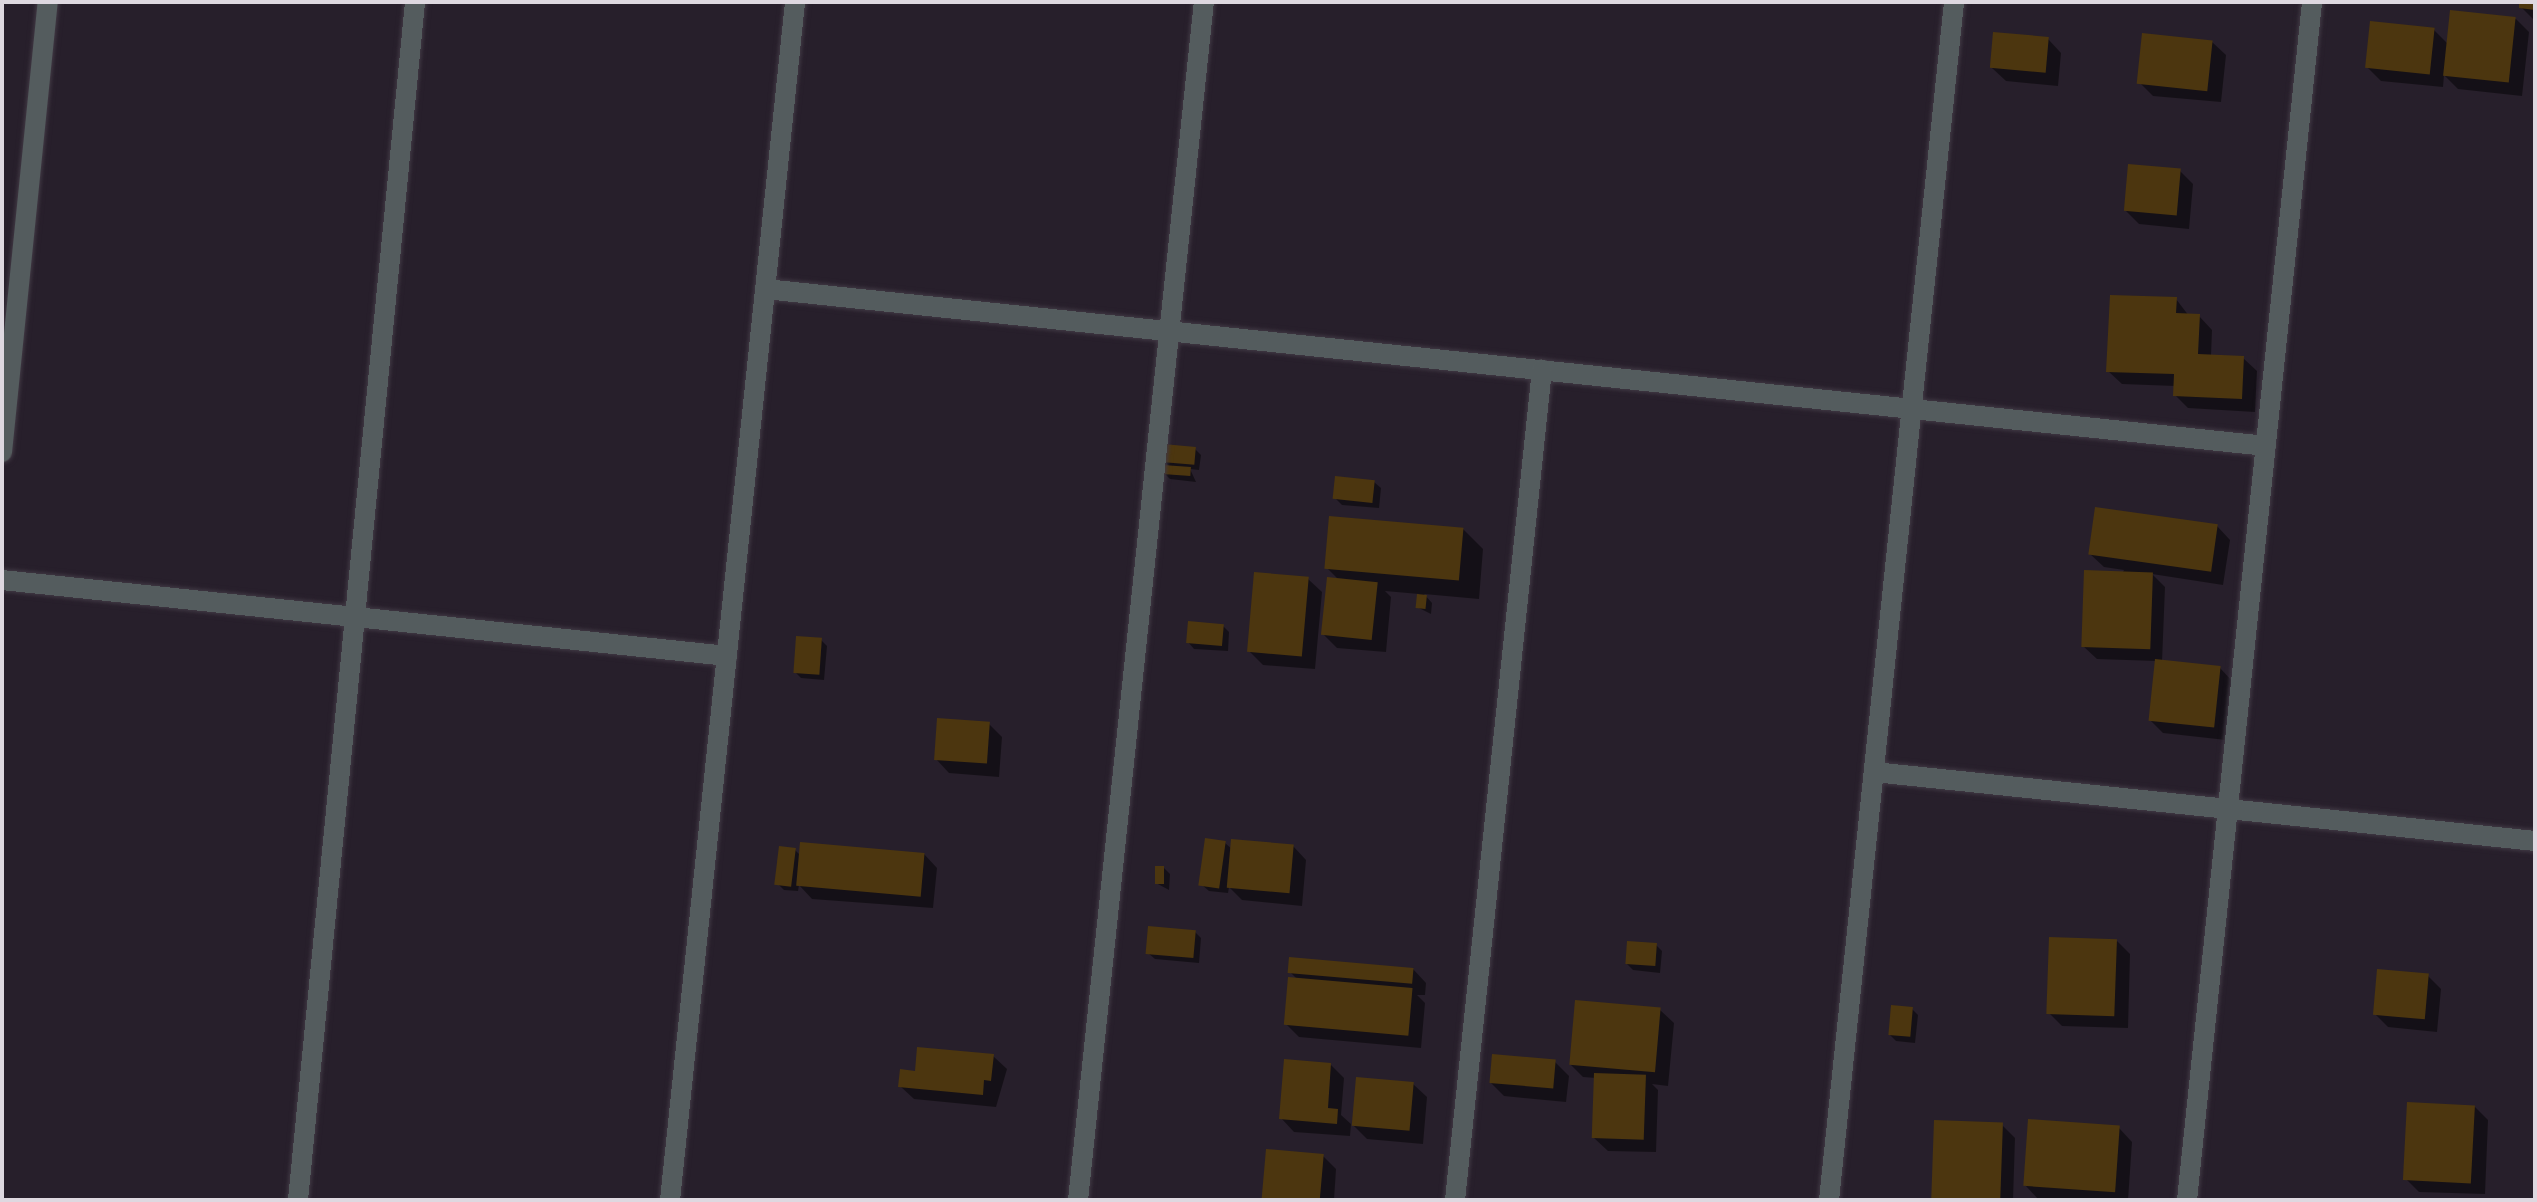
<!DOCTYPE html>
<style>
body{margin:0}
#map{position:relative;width:2537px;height:1202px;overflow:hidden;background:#271f2b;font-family:"Nunito Sans",sans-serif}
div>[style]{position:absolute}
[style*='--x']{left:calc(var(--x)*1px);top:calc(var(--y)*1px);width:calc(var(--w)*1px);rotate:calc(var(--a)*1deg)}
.shadow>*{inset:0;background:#0007}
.building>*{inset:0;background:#4c360f;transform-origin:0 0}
.roads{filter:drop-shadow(0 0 2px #413944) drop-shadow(0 0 2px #413944)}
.minor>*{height:20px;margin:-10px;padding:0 10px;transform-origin:10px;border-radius:10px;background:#545c5e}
span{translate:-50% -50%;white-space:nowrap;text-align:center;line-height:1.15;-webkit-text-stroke:7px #1d1621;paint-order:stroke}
.frame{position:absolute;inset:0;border:4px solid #ded8e0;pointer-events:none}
</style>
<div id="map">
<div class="shadow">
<div style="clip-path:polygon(2521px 2px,2535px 2px,2535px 21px,2521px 7px)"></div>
<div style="clip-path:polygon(2516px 19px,2529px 32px,2522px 96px,2458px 89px,2444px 75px,2443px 87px,2381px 81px,2367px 67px,2434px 30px,2448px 44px)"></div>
<div style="clip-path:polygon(2048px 39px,2061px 53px,2058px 86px,2006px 81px,1992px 68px)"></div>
<div style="clip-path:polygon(2212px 42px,2226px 55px,2221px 102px,2153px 96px,2140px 83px)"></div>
<div style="clip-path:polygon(2180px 171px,2193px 184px,2189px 229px,2139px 224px,2126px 211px)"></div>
<div style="clip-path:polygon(2176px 299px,2189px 316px,2199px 316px,2212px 330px,2211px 356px,2243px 358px,2257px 371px,2255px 412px,2188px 408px,2175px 395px,2175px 386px,2122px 384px,2108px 371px)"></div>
<div style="clip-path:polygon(1195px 449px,1201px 455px,1199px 470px,1190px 469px,1196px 482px,1170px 479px,1164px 473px,1170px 467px,1164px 461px)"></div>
<div style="clip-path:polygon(1374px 482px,1381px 488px,1379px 508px,1342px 505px,1336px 499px)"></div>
<div style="clip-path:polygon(2217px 526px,2230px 540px,2223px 585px,2152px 574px,2165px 587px,2162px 662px,2220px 668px,2233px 682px,2226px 740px,2163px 733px,2150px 720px,2156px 661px,2097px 659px,2083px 646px,2124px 570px,2104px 567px,2090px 554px)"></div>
<div style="clip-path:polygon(1463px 529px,1483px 549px,1479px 599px,1424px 594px,1432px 603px,1431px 614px,1417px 607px,1419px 594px,1385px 591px,1391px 597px,1386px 652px,1337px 648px,1324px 635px,1339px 580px,1327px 568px)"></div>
<div style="clip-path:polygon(1308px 579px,1322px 592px,1315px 669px,1263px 665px,1249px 651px)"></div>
<div style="clip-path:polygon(1223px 626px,1229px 632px,1228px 651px,1194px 649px,1188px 642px)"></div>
<div style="clip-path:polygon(821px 640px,827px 646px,824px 680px,801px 678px,795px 672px)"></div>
<div style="clip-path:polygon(989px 724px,1002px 737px,999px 777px,949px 773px,936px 759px)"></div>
<div style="clip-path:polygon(1225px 843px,1232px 849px,1293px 846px,1306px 860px,1302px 906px,1242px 900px,1229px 887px,1228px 893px,1209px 891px,1202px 885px)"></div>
<div style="clip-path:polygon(795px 850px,801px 856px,924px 854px,937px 868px,933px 908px,812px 899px,799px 885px,798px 891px,784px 890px,778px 884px)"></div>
<div style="clip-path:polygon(1164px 868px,1170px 874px,1169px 890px,1156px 883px)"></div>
<div style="clip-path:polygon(1195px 932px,1201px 938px,1199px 963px,1155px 959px,1148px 953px)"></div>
<div style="clip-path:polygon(2117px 941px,2130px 954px,2128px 1028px,2062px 1026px,2049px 1013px)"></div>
<div style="clip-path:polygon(1656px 945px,1662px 951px,1660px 973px,1633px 970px,1627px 964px)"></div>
<div style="clip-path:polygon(1413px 969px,1426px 983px,1425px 995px,1417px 995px,1425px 1003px,1421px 1048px,1299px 1037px,1286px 1024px,1298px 980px,1290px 972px)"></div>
<div style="clip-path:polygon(2428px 976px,2441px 989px,2437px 1032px,2388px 1027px,2375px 1014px)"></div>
<div style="clip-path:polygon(1912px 1009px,1918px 1015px,1915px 1043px,1896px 1041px,1890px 1035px)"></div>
<div style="clip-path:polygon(1660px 1010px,1674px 1023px,1668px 1086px,1652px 1084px,1658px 1090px,1656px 1152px,1608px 1151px,1594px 1138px,1596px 1078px,1583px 1077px,1570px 1064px)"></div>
<div style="clip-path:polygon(993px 1056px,1007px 1069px,996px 1107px,914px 1099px,900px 1086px,916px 1073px)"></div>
<div style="clip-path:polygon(1555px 1062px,1569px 1076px,1566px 1102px,1504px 1096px,1491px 1083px)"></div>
<div style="clip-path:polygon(1331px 1065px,1344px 1078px,1341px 1115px,1351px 1124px,1350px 1136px,1294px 1132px,1281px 1118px)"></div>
<div style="clip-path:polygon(1413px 1084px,1427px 1097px,1423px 1144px,1367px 1139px,1353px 1125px)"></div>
<div style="clip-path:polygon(2475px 1107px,2488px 1120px,2485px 1194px,2419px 1192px,2406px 1179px)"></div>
<div style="clip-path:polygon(2002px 1125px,2015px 1138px,2013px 1200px,1936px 1200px,1933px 1197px)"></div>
<div style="clip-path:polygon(2119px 1128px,2132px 1142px,2128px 1200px,2038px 1199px,2025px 1185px)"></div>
<div style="clip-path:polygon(1323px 1156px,1336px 1169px,1334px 1200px,1264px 1200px)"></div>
</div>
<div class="building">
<div style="clip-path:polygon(2519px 2px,2535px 2px,2535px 10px,2519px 8px)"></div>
<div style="left:2450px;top:10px;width:66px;height:66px;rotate:6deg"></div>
<div style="left:2370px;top:21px;width:65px;height:47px;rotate:6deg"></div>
<div style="left:1993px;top:32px;width:56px;height:36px;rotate:5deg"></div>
<div style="left:2142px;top:33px;width:71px;height:51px;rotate:6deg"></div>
<div style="left:2128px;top:164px;width:53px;height:47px;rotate:5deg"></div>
<div style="clip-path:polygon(2110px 295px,2177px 297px,2176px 313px,2200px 314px,2198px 354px,2244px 356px,2242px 399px,2173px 396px,2174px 374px,2106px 372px)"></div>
<div style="left:1163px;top:444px;width:33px;height:18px;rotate:5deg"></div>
<div style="left:1163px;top:465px;width:28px;height:9px;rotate:4deg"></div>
<div style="left:1335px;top:476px;width:40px;height:23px;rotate:6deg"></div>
<div style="left:2095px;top:507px;width:124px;height:48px;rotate:8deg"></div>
<div style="left:1329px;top:516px;width:135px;height:53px;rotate:5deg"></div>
<div style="left:2084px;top:570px;width:69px;height:77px;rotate:2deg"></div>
<div style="left:1254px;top:572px;width:55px;height:80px;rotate:5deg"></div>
<div style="left:1327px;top:577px;width:51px;height:58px;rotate:6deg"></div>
<div style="left:1417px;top:594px;width:10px;height:14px;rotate:6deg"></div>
<div style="left:1188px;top:621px;width:36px;height:22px;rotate:5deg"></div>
<div style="left:796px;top:636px;width:26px;height:37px;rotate:4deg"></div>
<div style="left:2155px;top:659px;width:66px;height:62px;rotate:6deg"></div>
<div style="left:937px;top:718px;width:53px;height:42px;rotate:4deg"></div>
<div style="left:1205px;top:838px;width:21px;height:48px;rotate:8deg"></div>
<div style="left:1231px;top:839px;width:63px;height:49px;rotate:5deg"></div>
<div style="left:800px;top:842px;width:125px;height:44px;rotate:5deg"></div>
<div style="left:779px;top:846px;width:17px;height:39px;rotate:7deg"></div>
<div style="left:1155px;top:866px;width:9px;height:18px"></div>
<div style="left:1148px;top:926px;width:48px;height:28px;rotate:5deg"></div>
<div style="left:2049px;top:937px;width:68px;height:77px;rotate:2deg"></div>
<div style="left:1627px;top:941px;width:30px;height:23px;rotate:4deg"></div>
<div style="left:1289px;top:957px;width:125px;height:16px;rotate:5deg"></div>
<div style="left:2377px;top:969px;width:52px;height:46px;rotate:5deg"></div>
<div style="left:1288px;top:977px;width:125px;height:48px;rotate:5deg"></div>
<div style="left:1575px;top:1000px;width:86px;height:65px;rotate:5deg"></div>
<div style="left:1891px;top:1005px;width:22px;height:30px;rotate:5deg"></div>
<div style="clip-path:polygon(917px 1047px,994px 1054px,991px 1081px,984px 1080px,983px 1095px,898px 1087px,900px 1069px,915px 1071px)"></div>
<div style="left:1492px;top:1054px;width:64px;height:29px;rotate:5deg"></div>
<div style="clip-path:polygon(1284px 1059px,1331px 1063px,1328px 1108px,1338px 1109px,1337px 1124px,1279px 1119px)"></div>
<div style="left:1594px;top:1073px;width:52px;height:65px;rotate:2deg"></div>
<div style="left:1356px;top:1077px;width:58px;height:49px;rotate:5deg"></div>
<div style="left:2407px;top:1102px;width:68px;height:78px;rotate:3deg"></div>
<div style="left:2028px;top:1119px;width:92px;height:67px;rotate:4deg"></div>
<div style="left:1934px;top:1120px;width:69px;height:78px;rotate:2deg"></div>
<div style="left:1266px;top:1149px;width:58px;height:51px;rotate:5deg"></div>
</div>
<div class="roads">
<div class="minor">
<div style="--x:765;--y:289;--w:1509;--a:5.97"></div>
<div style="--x:2;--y:452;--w:452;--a:-84.2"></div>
<div style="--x:2;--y:580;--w:729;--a:5.98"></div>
<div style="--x:1874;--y:772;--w:665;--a:5.96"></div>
<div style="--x:298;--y:1200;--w:1204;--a:-84.42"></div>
<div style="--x:670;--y:1200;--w:1205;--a:-84.04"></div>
<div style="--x:1078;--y:1200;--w:1205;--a:-84"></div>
<div style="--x:1455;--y:1200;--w:835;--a:-84.02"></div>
<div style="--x:1829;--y:1200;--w:1205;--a:-84.04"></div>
<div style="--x:2187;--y:1200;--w:1205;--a:-84.04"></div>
</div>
</div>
<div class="frame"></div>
</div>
